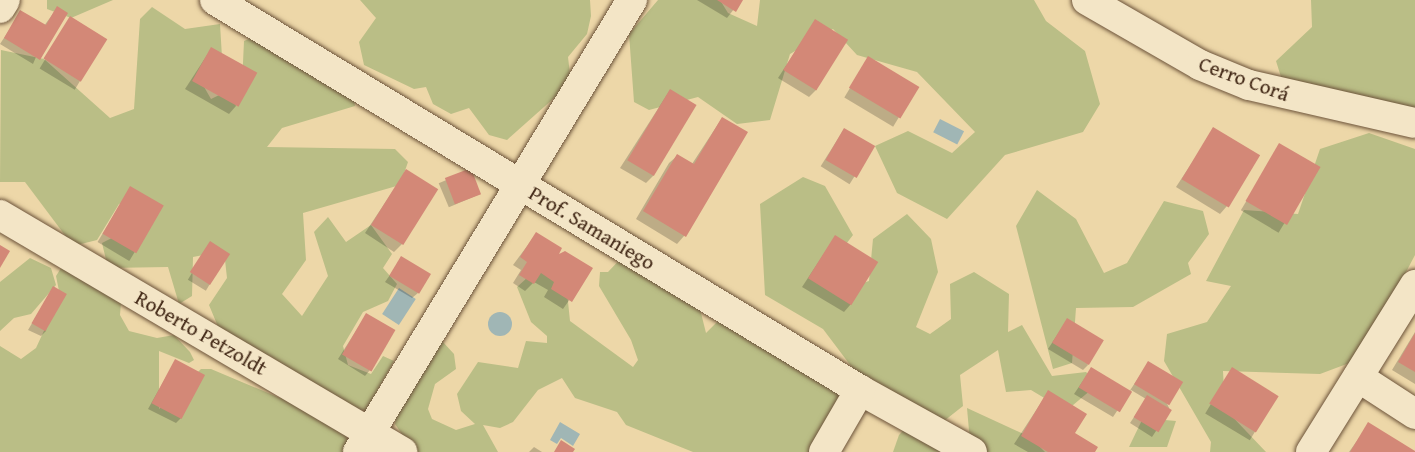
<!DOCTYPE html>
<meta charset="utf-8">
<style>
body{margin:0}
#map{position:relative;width:1415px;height:452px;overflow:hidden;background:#edd7a8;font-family:"Gentium Book Plus",serif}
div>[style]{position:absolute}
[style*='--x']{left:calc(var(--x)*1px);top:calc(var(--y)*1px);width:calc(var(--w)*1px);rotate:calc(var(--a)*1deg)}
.green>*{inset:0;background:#babe86}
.water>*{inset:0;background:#a0b6b5;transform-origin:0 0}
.round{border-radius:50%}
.shadow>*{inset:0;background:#0003;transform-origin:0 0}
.building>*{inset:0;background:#d38877;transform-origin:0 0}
.roads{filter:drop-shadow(0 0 2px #6c533a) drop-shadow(0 0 2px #6c533a)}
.minor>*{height:30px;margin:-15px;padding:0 15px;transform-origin:15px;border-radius:15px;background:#f3e5c6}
span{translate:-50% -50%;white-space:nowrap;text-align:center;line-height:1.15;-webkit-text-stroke:4.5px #f3e5c6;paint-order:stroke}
.street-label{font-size:21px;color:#412715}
</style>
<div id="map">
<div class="green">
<div style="clip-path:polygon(47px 0,113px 0,71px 18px,47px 9px)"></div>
<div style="clip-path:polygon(360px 0,590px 0,591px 16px,587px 34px,568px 57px,571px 83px,507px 140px,489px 135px,469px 108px,451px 114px,433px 104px,426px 87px,414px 89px,364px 65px,359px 42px,376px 18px)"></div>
<div style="clip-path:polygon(658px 0,720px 0,728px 13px,757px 26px,760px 0,1034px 0,1046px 21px,1085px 51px,1100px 104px,1083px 132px,1005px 155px,947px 219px,897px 193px,875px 146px,908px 131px,952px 153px,975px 132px,917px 72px,857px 55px,833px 29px,790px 54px,770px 120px,737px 124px,698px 97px,649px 110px,634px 102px,629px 34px)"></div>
<div style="clip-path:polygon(1311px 0,1415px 0,1415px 129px,1286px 93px,1276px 61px,1312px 27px)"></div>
<div style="clip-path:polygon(152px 7px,185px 29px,220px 24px,222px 57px,203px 85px,211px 99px,242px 84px,244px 41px,260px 34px,349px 64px,355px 106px,282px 128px,267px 147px,395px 149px,408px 162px,400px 185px,303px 213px,306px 260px,282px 294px,302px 316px,328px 276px,314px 232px,328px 217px,346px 242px,371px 225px,392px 254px,383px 268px,397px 284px,388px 301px,363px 312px,343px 346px,348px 365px,371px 374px,383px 356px,394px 361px,366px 411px,350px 408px,270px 356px,229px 353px,209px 305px,227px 278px,224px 251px,193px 257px,192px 296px,179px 304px,168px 267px,108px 268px,102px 243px,145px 221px,141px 196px,119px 204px,97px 240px,73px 246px,25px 182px,0 182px,1px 50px,44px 59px,110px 118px,134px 109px,140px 19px)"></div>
<div style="clip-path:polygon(1369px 133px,1415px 149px,1415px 255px,1360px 359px,1320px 374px,1223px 371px,1225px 409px,1266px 452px,1210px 452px,1211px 442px,1164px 361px,1167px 334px,1207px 322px,1231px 286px,1206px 281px,1244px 210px,1298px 214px,1320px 149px)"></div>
<div style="clip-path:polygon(803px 177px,825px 186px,853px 235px,822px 275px,838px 291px,869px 281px,873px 239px,907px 214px,931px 239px,938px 272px,916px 327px,930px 334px,951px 319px,950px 284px,974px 272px,1009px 294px,1008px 332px,1022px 325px,1052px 376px,1086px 372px,1098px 384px,1066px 411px,1031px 390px,1006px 392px,998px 350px,960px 375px,963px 406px,944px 421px,866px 386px,823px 329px,765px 295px,760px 204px)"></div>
<div style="clip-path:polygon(1037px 190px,1076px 219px,1104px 273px,1127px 263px,1164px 201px,1203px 211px,1209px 234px,1188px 263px,1191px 274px,1133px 307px,1076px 308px,1072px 363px,1053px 369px,1016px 226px)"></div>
<div style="clip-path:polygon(628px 251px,698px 301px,706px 333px,720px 319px,827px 368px,843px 401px,822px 452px,693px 452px,626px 425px,617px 412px,575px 398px,562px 378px,538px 390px,513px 422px,500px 428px,483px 425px,498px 452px,414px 452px,395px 424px,398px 404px,442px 341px,454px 354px,456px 369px,435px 384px,428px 409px,432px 419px,456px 430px,475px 424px,461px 411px,457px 394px,478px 362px,518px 368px,526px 341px,547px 343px,547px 336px,531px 322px,517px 287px,538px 268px,567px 292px,570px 321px,633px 367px,638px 360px,631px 340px,599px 286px,600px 272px,608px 272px)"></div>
<div style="clip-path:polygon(30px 258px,51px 268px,56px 285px,31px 314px,14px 318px,0 331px,0 282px)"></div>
<div style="clip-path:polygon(63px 265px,121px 302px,120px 315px,129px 331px,157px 338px,174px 335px,190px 352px,194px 360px,189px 363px,159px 351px,159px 409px,201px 369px,211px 369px,280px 398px,293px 397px,346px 431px,348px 452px,0 452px,0 346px,21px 359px,36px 348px,60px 296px,56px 276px)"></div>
<div style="clip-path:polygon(967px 408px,1030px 437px,1045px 452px,983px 452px,970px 442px)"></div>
<div style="clip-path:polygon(1143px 418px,1176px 421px,1167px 447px,1129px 447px)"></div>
<div style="clip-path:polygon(912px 421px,953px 452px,893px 452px,899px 435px)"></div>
</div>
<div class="water">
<div style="left:940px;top:119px;width:27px;height:15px;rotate:27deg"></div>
<div style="left:399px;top:288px;width:20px;height:31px;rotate:33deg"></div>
<div class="round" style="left:488px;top:312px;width:24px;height:24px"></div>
<div style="clip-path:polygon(560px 422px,580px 434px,573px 446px,561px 438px,557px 444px,550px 440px)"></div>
</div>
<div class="shadow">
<div style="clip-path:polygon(697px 0,741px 0,727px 18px)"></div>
<div style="clip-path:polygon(57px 8px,33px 64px,0 44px,21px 12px,44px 26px)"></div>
<div style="left:70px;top:18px;width:41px;height:59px;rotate:31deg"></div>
<div style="clip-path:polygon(815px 21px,817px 89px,809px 97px,778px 78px)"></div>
<div style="clip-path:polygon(211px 49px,236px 106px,229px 114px,185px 89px)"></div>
<div style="left:868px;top:58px;width:57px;height:46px;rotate:31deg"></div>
<div style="clip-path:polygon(670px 90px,653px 176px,646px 183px,620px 168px)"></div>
<div style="clip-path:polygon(722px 118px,684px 236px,677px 244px,636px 219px,669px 163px,677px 156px,692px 164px)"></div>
<div style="left:844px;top:129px;width:34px;height:44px;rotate:32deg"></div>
<div style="clip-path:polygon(1214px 129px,1227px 206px,1220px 214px,1176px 187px)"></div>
<div style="left:1280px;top:145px;width:44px;height:76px;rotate:31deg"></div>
<div style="left:470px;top:170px;width:26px;height:34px;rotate:67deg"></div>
<div style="clip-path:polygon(406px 171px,402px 244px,394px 252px,365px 233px)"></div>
<div style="left:130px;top:188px;width:37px;height:63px;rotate:31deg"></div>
<div style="clip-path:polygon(536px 234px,554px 259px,591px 269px,563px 309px,544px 297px,548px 290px,534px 282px,525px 291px,513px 283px,521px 270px,513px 265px)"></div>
<div style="clip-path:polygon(835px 237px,851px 304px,844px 312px,802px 287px)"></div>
<div style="left:210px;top:243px;width:21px;height:43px;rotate:31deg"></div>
<div style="clip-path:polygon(402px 258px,418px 293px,412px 298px,385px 282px)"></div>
<div style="clip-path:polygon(53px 288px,46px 331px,41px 336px,28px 330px)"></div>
<div style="clip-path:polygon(366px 315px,370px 370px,365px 376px,338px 359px)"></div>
<div style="clip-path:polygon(1067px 320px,1088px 365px,1083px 370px,1048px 349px)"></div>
<div style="clip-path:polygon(1415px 332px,1415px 384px,1392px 370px)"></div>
<div style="clip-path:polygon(175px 361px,181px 418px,176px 423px,148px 409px)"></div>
<div style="clip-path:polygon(1148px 363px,1170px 410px,1152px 437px,1130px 423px,1146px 399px,1131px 390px,1113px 417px,1074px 394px,1091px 369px,1129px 392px)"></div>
<div style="left:1232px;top:369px;width:52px;height:52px;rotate:31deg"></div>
<div style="clip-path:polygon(1048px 392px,1073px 434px,1094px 452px,1028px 452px,1014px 444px)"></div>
<div style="clip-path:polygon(1369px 424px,1415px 452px,1349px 452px)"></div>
<div style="clip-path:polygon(534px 447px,542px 452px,529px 452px)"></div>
</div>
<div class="building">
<div style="clip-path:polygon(717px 0,743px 0,736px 12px)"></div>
<div style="clip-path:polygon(57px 6px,68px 13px,40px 60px,4px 38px,20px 10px,46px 25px)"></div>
<div style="left:70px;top:16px;width:44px;height:50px;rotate:32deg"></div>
<div style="left:815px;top:19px;width:39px;height:60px;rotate:32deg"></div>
<div style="left:211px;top:47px;width:53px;height:39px;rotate:29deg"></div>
<div style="left:868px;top:56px;width:60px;height:37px;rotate:31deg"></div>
<div style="left:670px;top:89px;width:31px;height:83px;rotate:31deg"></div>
<div style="clip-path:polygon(722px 117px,748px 132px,686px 237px,643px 211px,677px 154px,694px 164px)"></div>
<div style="left:1213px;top:127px;width:55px;height:61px;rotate:31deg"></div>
<div style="left:844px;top:128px;width:36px;height:37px;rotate:30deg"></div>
<div style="left:1279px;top:143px;width:48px;height:67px;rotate:30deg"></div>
<div style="left:471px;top:168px;width:28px;height:28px;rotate:69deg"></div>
<div style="left:406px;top:169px;width:38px;height:66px;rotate:32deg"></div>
<div style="left:130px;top:186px;width:39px;height:55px;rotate:30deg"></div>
<div style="clip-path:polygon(536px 232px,562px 248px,559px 254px,565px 251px,593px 268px,572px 302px,551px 289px,554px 282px,541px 273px,534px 284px,519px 275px,527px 262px,520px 257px)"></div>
<div style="left:835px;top:235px;width:51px;height:51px;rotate:32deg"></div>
<div style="left:210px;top:241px;width:24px;height:37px;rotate:33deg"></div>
<div style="clip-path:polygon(0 245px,10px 251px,0 268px)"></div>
<div style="left:401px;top:256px;width:35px;height:23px;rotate:31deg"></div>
<div style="left:53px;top:286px;width:16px;height:43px;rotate:30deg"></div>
<div style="left:366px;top:313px;width:34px;height:48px;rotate:30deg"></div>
<div style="left:1067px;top:318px;width:43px;height:29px;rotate:31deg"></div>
<div style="clip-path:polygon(1415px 333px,1415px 372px,1398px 362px)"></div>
<div style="left:175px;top:359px;width:34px;height:50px;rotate:28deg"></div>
<div style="left:1148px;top:361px;width:41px;height:27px;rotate:31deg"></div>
<div style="left:1091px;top:367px;width:48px;height:24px;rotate:31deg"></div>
<div style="left:1232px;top:367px;width:55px;height:43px;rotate:32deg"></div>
<div style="clip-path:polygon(1048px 390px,1087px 414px,1075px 433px,1098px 447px,1095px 452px,1048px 452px,1021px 436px)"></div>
<div style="left:1147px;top:395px;width:29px;height:26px;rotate:31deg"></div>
<div style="clip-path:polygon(1368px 422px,1415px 451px,1415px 452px,1350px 452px)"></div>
<div style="clip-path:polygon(561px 440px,575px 449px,573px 452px,554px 452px)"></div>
</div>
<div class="roads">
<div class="minor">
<div style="--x:215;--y:0;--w:754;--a:31.16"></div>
<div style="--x:860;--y:390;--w:128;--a:29"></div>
<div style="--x:1087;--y:0;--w:130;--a:29.9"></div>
<div style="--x:1200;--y:65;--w:53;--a:22.2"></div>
<div style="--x:1249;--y:85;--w:170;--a:12.9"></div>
<div style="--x:0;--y:8;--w:9;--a:-58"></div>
<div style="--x:0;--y:215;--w:467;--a:30.5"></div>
<div style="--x:1358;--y:377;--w:68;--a:33"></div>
<div style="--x:358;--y:452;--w:529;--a:-58.78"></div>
<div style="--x:824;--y:452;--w:72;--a:-59.9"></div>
<div style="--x:1311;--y:452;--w:197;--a:-58.1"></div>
</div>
</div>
<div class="street-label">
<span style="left:1244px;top:79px;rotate:20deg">Cerro Corá</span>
<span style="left:592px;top:228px;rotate:31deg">Prof. Samaniego</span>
<span style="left:201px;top:333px;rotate:30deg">Roberto Petzoldt</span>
</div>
</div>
